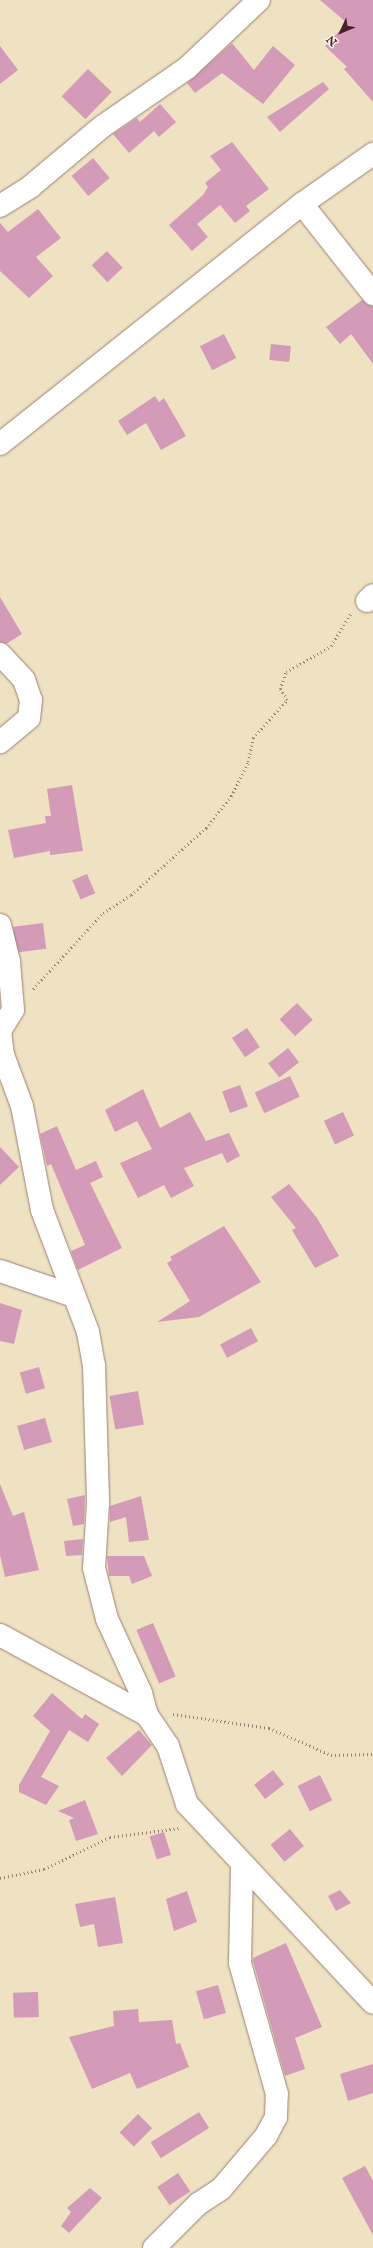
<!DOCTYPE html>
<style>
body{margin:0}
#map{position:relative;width:373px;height:2248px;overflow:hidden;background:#eee2c2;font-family:"IM FELL English",serif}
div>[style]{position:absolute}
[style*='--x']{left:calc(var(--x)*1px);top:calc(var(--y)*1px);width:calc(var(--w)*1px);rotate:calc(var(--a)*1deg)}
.building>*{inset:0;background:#d39bb7;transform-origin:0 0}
.path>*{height:2.5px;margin-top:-1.25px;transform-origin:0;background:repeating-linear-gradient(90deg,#9c8076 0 1px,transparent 0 4px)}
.roads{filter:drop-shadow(0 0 1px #9c8076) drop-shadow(0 0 1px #9c8076)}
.minor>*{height:22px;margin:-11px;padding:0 11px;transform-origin:11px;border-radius:11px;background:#fff}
span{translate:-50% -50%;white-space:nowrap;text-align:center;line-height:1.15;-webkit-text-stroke:3.5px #fcf5e5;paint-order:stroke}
.north{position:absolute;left:321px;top:12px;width:40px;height:40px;-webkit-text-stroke:3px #fcf5e5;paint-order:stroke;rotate:226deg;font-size:11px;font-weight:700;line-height:16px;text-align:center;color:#4a1f2b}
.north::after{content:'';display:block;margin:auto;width:14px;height:18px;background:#4a1f2b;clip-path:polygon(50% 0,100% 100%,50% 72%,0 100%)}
</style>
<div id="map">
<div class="building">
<div style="clip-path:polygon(320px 0,373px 0,373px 102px,344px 69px,347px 67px,325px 46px,347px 23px)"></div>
<div style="clip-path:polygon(232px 43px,254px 70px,273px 46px,295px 65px,263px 104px,222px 73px,195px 93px,187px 83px)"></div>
<div style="clip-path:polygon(0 46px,18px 70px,0 84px)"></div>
<div style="left:88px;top:69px;width:33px;height:38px;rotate:44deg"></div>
<div style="clip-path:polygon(323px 82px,329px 89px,280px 132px,267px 117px)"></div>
<div style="clip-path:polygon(160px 104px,176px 122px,159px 137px,154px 131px,129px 153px,113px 134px,137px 118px,140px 122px)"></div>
<div style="clip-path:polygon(232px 142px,269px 189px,246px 206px,250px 211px,235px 223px,220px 205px,197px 224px,208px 237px,192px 251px,169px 225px,203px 195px,208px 187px,205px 183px,221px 170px,210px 156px)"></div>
<div style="left:93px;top:158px;width:26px;height:28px;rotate:50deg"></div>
<div style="clip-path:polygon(38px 209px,61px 238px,36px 257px,53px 276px,29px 298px,0 271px,0 223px,8px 232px)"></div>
<div style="left:107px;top:251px;width:23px;height:21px;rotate:47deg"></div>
<div style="clip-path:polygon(362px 300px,373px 306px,373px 364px,351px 334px,340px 344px,326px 327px)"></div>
<div style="left:224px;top:334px;width:27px;height:27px;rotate:63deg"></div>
<div style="left:271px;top:344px;width:20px;height:16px;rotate:6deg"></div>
<div style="clip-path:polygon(155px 396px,159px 402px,164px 398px,186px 436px,161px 450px,146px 423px,127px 435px,118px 421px)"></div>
<div style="clip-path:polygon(0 597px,22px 634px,6px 644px,0 642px)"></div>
<div style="clip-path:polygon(72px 785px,83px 851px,50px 855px,50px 851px,14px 858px,8px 830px,46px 823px,45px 816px,51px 816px,47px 789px)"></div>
<div style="left:87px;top:874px;width:21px;height:16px;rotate:67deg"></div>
<div style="left:43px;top:923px;width:26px;height:30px;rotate:83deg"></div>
<div style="left:297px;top:1003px;width:23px;height:24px;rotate:47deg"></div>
<div style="left:247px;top:1028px;width:23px;height:18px;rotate:56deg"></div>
<div style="left:288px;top:1048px;width:18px;height:25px;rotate:52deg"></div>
<div style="left:290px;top:1076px;width:23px;height:39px;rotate:65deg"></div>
<div style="left:240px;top:1085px;width:23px;height:19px;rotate:70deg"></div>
<div style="clip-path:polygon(143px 1089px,160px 1128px,190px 1112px,206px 1141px,229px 1133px,240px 1156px,227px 1163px,222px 1153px,184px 1168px,194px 1186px,171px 1198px,164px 1185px,138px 1198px,120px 1163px,152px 1149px,137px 1121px,115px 1132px,105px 1110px)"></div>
<div style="left:343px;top:1112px;width:26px;height:21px;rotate:65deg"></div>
<div style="clip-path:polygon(57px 1126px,76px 1170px,96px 1161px,103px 1177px,90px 1183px,122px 1248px,78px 1270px,71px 1251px,85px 1245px,51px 1164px,47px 1166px,40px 1134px)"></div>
<div style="clip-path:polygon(0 1147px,19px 1167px,0 1185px)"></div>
<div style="clip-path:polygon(289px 1184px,317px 1218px,339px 1256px,315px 1268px,292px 1230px,296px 1228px,271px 1197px)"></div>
<div style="clip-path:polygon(224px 1226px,261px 1282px,199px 1317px,157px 1322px,190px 1301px,167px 1263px,172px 1260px,170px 1257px)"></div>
<div style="clip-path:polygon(0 1303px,22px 1310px,14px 1344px,0 1341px)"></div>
<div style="left:251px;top:1328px;width:15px;height:35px;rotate:62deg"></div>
<div style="left:39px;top:1367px;width:22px;height:20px;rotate:74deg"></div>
<div style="left:138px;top:1391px;width:34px;height:29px;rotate:80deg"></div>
<div style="left:45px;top:1418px;width:25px;height:29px;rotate:74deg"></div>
<div style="clip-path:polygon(0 1484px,13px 1516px,24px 1512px,39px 1570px,5px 1577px,0 1555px)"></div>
<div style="clip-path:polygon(85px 1495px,84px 1524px,73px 1526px,67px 1499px)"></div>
<div style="clip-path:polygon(141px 1496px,149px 1540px,129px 1542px,126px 1517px,110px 1522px,110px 1506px)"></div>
<div style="clip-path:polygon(83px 1539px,82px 1555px,66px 1556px,64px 1541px)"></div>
<div style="clip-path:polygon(107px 1556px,144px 1556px,152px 1576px,132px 1584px,129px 1576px,109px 1576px)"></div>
<div style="left:153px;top:1623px;width:58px;height:18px;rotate:67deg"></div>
<div style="clip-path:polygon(52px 1693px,82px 1719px,85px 1714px,99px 1724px,88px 1742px,69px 1730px,41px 1777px,59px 1786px,46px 1805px,19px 1792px,19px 1785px,50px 1731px,33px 1716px)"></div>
<div style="clip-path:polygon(139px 1730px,152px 1745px,122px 1776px,106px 1758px)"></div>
<div style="left:273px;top:1770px;width:18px;height:24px;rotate:52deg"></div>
<div style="left:320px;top:1775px;width:28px;height:25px;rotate:64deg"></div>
<div style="clip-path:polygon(85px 1800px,98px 1834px,76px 1841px,69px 1820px,74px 1818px,58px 1811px)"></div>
<div style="left:290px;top:1829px;width:22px;height:25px;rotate:51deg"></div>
<div style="left:164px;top:1832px;width:24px;height:15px;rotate:73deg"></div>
<div style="clip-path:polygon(340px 1890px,351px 1903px,336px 1911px,328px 1896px)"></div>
<div style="clip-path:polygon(187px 1891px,197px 1922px,174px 1931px,166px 1899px)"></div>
<div style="clip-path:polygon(115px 1897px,123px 1943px,98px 1947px,94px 1924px,80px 1927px,75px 1904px)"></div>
<div style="clip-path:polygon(286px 1943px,322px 2027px,295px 2038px,305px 2069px,285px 2076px,253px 1961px,253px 1958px)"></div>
<div style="left:218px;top:1985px;width:29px;height:23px;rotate:74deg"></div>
<div style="left:38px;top:1992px;width:25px;height:25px;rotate:88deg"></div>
<div style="clip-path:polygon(138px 2009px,139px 2022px,172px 2020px,176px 2044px,180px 2043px,189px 2067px,137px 2089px,130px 2073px,92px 2089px,69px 2037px,114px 2026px,113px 2011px)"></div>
<div style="clip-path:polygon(373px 2064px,373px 2093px,348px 2101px,340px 2074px)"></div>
<div style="left:199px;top:2112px;width:19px;height:57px;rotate:58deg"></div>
<div style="left:138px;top:2114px;width:20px;height:26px;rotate:45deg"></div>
<div style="clip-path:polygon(365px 2166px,373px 2181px,373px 2235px,342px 2178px)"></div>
<div style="left:178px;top:2173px;width:22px;height:25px;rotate:56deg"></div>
<div style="clip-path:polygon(90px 2188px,102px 2198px,69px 2233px,61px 2226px,71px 2212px,67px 2208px)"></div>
</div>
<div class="path">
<div style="--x:33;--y:989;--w:103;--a:-47.4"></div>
<div style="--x:103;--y:913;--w:33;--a:-33"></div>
<div style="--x:131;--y:895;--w:101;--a:-41.8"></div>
<div style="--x:206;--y:828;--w:41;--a:-52"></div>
<div style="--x:231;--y:796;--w:38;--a:-63"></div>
<div style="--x:248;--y:762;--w:25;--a:-78"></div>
<div style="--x:253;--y:738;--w:51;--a:-48.2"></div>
<div style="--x:287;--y:700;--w:13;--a:-122"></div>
<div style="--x:280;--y:689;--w:18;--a:-71"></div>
<div style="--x:286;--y:672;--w:52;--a:-30"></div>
<div style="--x:331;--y:646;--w:39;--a:-59"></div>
<div style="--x:173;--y:1714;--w:97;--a:8.3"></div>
<div style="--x:269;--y:1728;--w:68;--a:23.5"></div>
<div style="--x:331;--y:1755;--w:42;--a:-1.4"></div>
<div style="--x:0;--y:1878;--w:45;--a:-11.6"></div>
<div style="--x:44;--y:1869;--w:73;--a:-25.9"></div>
<div style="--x:110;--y:1837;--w:71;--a:-7.3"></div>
</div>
<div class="roads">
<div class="minor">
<div style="--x:302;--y:204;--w:115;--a:51.7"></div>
<div style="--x:0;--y:206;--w:36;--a:-32"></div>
<div style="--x:30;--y:187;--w:95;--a:-39.9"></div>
<div style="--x:103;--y:126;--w:102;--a:-34.6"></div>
<div style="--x:187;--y:68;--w:99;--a:-43.4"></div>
<div style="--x:0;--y:444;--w:386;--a:-38.5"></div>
<div style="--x:302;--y:204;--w:87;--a:-35.2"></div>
<div style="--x:367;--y:601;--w:8;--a:-45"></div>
<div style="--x:0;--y:654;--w:35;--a:47"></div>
<div style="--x:24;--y:680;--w:21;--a:71"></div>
<div style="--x:31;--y:700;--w:18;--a:96"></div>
<div style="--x:29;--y:718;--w:38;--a:140"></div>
<div style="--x:0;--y:925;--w:38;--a:76"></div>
<div style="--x:9;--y:962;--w:48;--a:85.2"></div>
<div style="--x:13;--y:1010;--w:25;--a:122"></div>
<div style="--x:0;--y:1031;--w:24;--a:83"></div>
<div style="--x:3;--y:1055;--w:54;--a:69.6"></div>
<div style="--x:22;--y:1106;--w:106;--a:79.1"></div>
<div style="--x:42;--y:1210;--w:130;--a:69.3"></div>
<div style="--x:88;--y:1332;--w:34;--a:80"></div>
<div style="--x:94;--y:1365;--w:138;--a:88.3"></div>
<div style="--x:98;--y:1503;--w:65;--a:93.5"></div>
<div style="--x:94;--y:1568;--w:53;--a:75.7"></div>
<div style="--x:107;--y:1619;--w:81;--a:65.3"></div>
<div style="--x:141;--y:1693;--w:23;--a:75"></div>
<div style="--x:0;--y:1271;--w:78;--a:18.7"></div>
<div style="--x:0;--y:1635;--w:167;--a:28.6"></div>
<div style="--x:147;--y:1715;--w:37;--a:56"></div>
<div style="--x:168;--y:1746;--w:61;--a:71.9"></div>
<div style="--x:187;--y:1804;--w:272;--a:46.9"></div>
<div style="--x:154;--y:2248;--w:62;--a:-45"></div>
<div style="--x:198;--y:2204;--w:27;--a:-33"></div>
<div style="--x:221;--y:2189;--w:70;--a:-49.7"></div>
<div style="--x:266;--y:2136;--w:21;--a:-62"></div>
<div style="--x:276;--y:2117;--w:23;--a:-88"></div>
<div style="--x:277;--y:2094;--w:136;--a:-105.8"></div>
<div style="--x:240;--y:1963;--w:98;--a:-88.8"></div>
</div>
</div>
<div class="north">N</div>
</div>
